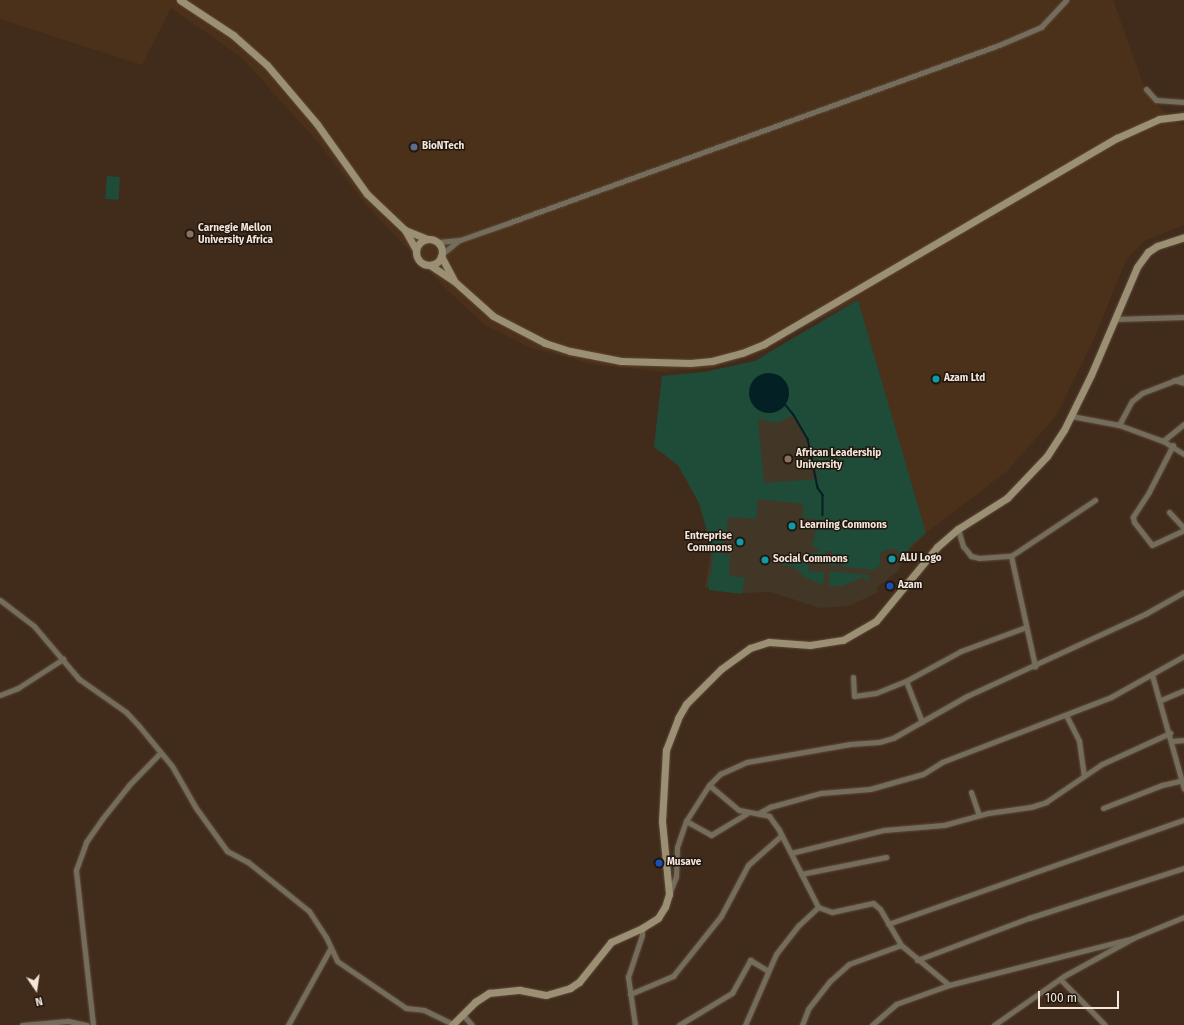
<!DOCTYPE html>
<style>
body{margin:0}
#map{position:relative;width:1184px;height:1025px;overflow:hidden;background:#412c1b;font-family:"Fira Sans",sans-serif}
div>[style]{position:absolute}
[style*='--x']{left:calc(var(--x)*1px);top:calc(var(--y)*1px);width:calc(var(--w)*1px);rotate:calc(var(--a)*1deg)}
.built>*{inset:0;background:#4b301a}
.education>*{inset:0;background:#423727}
.green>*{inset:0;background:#1f4b39;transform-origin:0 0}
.water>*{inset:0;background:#032125}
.round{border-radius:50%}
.stream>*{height:1.5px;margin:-0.75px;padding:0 0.75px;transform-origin:0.75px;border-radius:0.75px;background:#032125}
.roads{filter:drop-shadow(0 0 1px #5e4a3a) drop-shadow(0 0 1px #5e4a3a)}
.street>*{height:5px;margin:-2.5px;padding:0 2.5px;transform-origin:2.5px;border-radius:2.5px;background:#756d5c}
.secondary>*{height:7px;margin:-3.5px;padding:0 3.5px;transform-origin:3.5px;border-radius:3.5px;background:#9b8f74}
.secondary>.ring{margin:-3.5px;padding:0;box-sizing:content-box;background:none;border:7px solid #9b8f74;border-radius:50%}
.dots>*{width:11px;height:11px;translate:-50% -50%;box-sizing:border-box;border:2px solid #20170f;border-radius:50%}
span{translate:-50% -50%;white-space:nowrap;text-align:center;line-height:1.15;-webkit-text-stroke:3px #20170f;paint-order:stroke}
.poi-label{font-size:10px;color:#f5e6dc;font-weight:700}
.left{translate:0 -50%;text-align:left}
.right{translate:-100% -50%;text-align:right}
.north{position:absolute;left:16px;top:969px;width:40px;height:40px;-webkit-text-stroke:3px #20170f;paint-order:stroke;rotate:167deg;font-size:11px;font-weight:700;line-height:16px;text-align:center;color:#f5e6dc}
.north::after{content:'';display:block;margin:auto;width:14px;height:18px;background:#f5e6dc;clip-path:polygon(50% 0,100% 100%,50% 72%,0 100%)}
.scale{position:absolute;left:1038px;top:991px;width:81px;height:18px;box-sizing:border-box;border:2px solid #f5e6dc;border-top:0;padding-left:5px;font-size:12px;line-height:14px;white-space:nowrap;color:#f5e6dc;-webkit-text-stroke:3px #20170f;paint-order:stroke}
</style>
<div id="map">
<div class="built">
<div style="clip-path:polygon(0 0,1113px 0,1147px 95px,1178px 124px,1184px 125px,1184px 225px,1144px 241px,1127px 258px,1093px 341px,1056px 416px,1007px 471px,926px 533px,858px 301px,797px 330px,754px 356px,712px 368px,663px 372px,594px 365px,531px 348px,485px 325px,445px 288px,365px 204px,318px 142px,241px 57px,171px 8px,142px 65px,0 19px)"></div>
</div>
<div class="education">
<div style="clip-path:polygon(858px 300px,926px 533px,905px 554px,898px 571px,876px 588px,878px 592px,849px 606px,820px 608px,771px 592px,745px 593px,705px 587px,711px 553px,703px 510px,678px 465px,654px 447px,662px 376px,705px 372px,755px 361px)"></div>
</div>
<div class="green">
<div style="left:107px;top:176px;width:13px;height:23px;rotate:4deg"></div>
<div style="clip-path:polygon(evenodd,858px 300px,926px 533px,912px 544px,903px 557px,895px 549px,888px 549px,880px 553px,880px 565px,874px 570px,843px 567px,843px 561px,839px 556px,832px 555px,832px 551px,826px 551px,826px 560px,838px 560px,838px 566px,833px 566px,819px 562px,818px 555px,809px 554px,820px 550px,809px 543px,814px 542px,816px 519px,803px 518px,803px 504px,758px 499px,756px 519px,728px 517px,726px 539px,724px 539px,723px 555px,730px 555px,729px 575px,745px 578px,742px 594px,709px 590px,708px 581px,711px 574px,713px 553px,699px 503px,678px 465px,654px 447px,662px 376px,705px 372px,755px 361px,858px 300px,762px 374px,774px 374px,784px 380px,782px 408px,776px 411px,769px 413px,749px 397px,751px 383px,762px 374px,858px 300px,795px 415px,808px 439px,818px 479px,764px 483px,758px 419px,776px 423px,795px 415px)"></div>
<div style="clip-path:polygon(791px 555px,795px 555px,795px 562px,808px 563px,809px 571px,824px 572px,823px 585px,806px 578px,794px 567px,782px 565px,782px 560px,791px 561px)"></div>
<div style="clip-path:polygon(830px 571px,869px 575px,868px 581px,863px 577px,842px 586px,829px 586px)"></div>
</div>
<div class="water">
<div class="round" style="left:749px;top:373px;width:40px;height:40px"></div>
</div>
<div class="stream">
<div style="--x:785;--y:404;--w:14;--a:51"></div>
<div style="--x:794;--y:415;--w:28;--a:60"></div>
<div style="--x:808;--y:439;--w:50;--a:78.5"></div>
<div style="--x:818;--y:488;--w:9;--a:54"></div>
<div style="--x:823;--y:495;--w:20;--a:90"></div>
</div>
<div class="roads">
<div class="street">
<div style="--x:1146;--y:89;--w:15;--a:48"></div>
<div style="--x:1156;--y:100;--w:28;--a:4"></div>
<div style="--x:438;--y:242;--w:22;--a:-5"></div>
<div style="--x:460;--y:240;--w:54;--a:-19.4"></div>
<div style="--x:511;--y:222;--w:519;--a:-19.94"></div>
<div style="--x:999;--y:45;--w:46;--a:-23.2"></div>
<div style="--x:1041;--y:27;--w:37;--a:-47"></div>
<div style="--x:442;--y:254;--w:22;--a:-39"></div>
<div style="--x:1114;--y:319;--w:70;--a:-1.6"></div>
<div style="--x:1174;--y:380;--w:10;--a:17"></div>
<div style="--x:1071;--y:416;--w:49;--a:10.6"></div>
<div style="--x:1119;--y:425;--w:47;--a:20"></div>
<div style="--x:1163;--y:441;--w:25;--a:32"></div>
<div style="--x:1119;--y:425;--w:27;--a:-62"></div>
<div style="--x:1132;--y:401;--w:13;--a:-39"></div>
<div style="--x:1142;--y:393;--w:45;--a:-20.9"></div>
<div style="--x:1163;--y:441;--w:27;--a:-39"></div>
<div style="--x:1173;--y:445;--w:53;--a:117.1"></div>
<div style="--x:1149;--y:492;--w:30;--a:123"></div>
<div style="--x:1133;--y:517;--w:5;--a:79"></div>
<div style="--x:1134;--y:522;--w:29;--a:52"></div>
<div style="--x:1152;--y:545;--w:35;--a:-25"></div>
<div style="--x:1169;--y:512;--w:22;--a:47"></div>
<div style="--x:958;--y:529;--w:18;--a:74"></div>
<div style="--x:963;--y:546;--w:13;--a:51"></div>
<div style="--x:971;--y:556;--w:8;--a:14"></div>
<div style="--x:979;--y:558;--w:32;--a:-4"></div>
<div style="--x:1011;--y:556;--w:101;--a:-33.7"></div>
<div style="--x:1011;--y:556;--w:113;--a:77.7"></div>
<div style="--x:0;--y:600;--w:43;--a:37.4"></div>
<div style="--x:34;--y:626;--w:70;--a:49.7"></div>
<div style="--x:79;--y:679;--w:57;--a:35.1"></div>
<div style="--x:126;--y:712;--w:19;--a:47"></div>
<div style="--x:139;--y:726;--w:52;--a:50.5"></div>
<div style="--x:172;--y:766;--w:48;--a:60.3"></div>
<div style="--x:196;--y:808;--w:53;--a:54.2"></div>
<div style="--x:227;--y:851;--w:24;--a:28"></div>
<div style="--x:248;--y:862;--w:78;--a:38.8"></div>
<div style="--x:309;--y:911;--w:31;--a:57"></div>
<div style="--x:326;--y:937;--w:26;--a:65"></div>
<div style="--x:337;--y:961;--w:83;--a:34.3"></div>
<div style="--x:406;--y:1008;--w:18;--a:6"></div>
<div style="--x:424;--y:1010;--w:32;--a:26"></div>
<div style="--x:1152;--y:675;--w:118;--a:74.3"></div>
<div style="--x:853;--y:677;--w:19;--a:87"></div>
<div style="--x:854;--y:696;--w:22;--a:-8"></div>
<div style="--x:876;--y:693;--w:32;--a:-22"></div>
<div style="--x:906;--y:681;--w:63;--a:-28.6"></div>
<div style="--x:961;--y:651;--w:69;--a:-20.3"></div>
<div style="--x:906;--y:681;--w:44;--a:68.7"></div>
<div style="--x:0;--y:695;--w:19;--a:-21"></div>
<div style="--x:18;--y:688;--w:54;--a:-32.8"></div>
<div style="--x:1161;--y:700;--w:25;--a:-23"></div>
<div style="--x:1066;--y:715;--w:29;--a:63"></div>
<div style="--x:1079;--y:741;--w:35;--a:82"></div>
<div style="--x:1172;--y:741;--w:12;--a:-5"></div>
<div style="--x:709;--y:785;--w:16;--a:-45"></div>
<div style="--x:720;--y:774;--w:30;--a:-24"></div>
<div style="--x:747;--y:762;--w:105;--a:-9.9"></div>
<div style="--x:850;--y:744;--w:29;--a:-4"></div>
<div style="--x:879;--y:742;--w:15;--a:-16"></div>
<div style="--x:893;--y:738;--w:85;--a:-29.6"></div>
<div style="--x:967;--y:696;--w:196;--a:-24.7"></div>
<div style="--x:1145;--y:614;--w:45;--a:-29.4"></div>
<div style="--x:971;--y:792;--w:24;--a:71"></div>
<div style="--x:1103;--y:808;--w:63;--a:-21.3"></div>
<div style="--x:1162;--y:785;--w:23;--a:-13"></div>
<div style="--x:759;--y:813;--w:13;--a:-29"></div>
<div style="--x:770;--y:807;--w:53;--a:-15.4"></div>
<div style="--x:821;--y:793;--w:49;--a:-4.7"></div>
<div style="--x:870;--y:789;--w:55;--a:-15.8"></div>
<div style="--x:923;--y:774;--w:22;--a:-32"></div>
<div style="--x:942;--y:762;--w:181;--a:-21"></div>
<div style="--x:1111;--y:697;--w:84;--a:-29.3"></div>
<div style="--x:686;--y:821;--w:29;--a:29"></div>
<div style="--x:711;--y:835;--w:41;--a:-31"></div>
<div style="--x:791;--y:853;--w:96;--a:-13.9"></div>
<div style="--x:884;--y:830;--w:60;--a:-4.8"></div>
<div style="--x:944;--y:825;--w:46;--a:-15.3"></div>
<div style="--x:988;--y:813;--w:43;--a:-7.9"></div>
<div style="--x:1031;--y:807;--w:16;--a:-18"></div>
<div style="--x:1046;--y:802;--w:68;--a:-34.2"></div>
<div style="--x:1102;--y:764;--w:75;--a:-24.5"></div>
<div style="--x:801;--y:874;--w:87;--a:-11.3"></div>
<div style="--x:669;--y:894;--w:18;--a:-68"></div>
<div style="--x:676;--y:877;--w:30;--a:-88"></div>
<div style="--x:677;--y:847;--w:28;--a:-71"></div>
<div style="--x:686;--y:821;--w:43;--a:-57.4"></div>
<div style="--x:709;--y:785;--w:39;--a:40"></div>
<div style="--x:739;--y:810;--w:31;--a:11"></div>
<div style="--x:769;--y:816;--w:17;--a:54"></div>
<div style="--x:779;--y:830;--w:86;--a:63.1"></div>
<div style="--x:818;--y:907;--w:15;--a:20"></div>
<div style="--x:832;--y:912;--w:42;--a:-12.4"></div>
<div style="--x:873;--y:903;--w:9;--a:41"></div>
<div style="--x:880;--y:909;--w:42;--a:59.7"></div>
<div style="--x:901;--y:945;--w:62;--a:39.8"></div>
<div style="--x:949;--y:985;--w:190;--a:-14.3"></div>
<div style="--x:888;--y:924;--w:314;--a:-19.4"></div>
<div style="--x:917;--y:960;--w:120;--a:-20.6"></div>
<div style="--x:1029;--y:918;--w:163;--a:-17.9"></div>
<div style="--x:1060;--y:979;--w:64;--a:45.6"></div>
<div style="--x:630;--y:994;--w:47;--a:-22.7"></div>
<div style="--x:673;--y:976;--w:77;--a:-51.3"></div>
<div style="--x:721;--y:916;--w:58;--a:-62.1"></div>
<div style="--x:748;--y:865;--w:45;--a:-41.4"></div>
<div style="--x:462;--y:1014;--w:15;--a:48"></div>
<div style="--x:22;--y:1025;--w:46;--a:-5"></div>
<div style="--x:68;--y:1021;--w:19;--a:12"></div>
<div style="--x:93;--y:1025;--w:156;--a:-96.3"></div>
<div style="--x:76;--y:870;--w:30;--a:-70"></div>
<div style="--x:86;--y:842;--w:28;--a:-55"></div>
<div style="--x:102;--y:819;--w:43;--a:-51.5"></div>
<div style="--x:129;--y:785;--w:45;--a:-45.9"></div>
<div style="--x:288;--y:1025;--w:87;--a:-61.1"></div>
<div style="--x:635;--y:1025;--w:49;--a:-98.3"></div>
<div style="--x:628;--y:977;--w:44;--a:-71.6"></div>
<div style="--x:642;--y:935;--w:7;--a:-90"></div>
<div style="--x:679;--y:1025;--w:62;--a:-31.1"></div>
<div style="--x:732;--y:993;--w:38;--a:-61"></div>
<div style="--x:750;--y:960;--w:21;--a:31"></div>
<div style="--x:745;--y:1025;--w:77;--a:-66.4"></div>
<div style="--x:776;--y:954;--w:37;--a:-52"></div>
<div style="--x:799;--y:925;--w:26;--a:-43"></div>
<div style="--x:802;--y:1025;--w:17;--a:-69"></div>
<div style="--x:808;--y:1009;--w:36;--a:-52"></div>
<div style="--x:830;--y:981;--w:25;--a:-42"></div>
<div style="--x:849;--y:964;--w:55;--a:-20.1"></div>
<div style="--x:872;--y:1025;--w:32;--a:-41"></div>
<div style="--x:896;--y:1004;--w:56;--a:-19.7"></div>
<div style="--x:994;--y:1025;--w:85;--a:-35"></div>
<div style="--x:1064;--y:976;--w:79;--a:-28.8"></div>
<div style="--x:1133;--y:938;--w:55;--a:-22.4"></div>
</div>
<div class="secondary">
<div style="--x:180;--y:0;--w:64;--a:33.4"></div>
<div style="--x:233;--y:35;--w:45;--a:41.4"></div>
<div style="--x:267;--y:65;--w:77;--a:49.7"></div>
<div style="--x:317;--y:124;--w:86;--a:54.5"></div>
<div style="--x:367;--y:194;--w:52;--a:43.5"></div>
<div style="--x:405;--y:230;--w:24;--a:22"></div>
<div style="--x:405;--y:230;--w:23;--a:61"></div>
<div class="ring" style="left:416px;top:239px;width:19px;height:19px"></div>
<div style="--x:441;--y:256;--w:26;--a:62"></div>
<div style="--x:430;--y:265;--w:29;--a:34"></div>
<div style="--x:454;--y:281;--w:52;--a:41.9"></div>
<div style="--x:493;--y:316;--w:59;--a:27.4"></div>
<div style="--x:545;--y:343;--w:26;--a:18"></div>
<div style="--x:570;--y:351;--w:52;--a:11.1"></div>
<div style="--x:621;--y:361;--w:69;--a:1.7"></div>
<div style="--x:690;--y:363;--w:22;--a:-5"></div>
<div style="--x:712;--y:361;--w:31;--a:-15"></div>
<div style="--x:742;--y:353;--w:24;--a:-22"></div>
<div style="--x:764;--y:344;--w:409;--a:-30.3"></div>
<div style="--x:1117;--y:138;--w:46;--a:-24.3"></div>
<div style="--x:1159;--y:119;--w:25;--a:-7"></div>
<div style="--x:452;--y:1025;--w:33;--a:-45"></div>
<div style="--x:475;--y:1002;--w:17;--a:-33"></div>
<div style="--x:489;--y:993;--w:31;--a:-6"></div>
<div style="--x:520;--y:990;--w:26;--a:11"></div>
<div style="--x:546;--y:995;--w:25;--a:-16"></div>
<div style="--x:570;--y:988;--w:11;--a:-34"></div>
<div style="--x:579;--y:982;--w:51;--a:-51.3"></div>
<div style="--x:611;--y:942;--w:34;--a:-24"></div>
<div style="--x:642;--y:928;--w:19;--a:-32"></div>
<div style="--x:658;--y:918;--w:13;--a:-58"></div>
<div style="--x:665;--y:907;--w:14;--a:-73"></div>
<div style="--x:669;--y:894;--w:73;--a:-95.5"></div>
<div style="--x:662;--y:821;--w:71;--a:-86.8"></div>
<div style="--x:666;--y:750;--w:34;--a:-69"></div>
<div style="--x:678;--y:718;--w:16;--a:-60"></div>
<div style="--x:686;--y:704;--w:49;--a:-45"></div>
<div style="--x:721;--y:669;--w:36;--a:-36"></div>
<div style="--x:750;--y:648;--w:20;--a:-18"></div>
<div style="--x:769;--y:642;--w:41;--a:4.2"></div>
<div style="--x:810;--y:645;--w:33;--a:-9"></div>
<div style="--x:843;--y:640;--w:38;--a:-30"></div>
<div style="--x:876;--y:621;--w:96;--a:-50.5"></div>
<div style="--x:937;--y:547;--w:28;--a:-41"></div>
<div style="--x:958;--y:529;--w:58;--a:-32.3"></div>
<div style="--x:1007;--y:498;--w:58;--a:-46.4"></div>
<div style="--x:1047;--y:456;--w:31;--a:-57"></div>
<div style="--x:1064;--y:430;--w:61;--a:-63.9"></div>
<div style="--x:1091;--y:375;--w:117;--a:-66.9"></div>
<div style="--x:1137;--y:267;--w:19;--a:-54"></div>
<div style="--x:1148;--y:252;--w:11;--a:-34"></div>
<div style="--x:1157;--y:246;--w:28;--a:-18"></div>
</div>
</div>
<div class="dots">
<div style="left:414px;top:147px;background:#5c6f8a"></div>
<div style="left:190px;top:234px;background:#8d6e63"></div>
<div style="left:936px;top:379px;background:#0f9aa8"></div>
<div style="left:788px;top:459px;background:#8d6e63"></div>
<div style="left:792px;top:526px;background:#0f9aa8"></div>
<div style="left:740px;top:542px;background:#0f9aa8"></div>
<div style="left:892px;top:559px;background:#0f9aa8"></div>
<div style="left:765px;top:560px;background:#0f9aa8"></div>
<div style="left:890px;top:586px;background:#1a4fb4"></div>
<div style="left:659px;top:863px;background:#1a4fb4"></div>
</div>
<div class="poi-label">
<span class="left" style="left:422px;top:147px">BioNTech</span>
<span class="left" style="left:198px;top:234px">Carnegie Mellon<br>University Africa</span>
<span class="left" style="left:944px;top:379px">Azam Ltd</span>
<span class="left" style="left:796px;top:459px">African Leadership<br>University</span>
<span class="left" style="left:800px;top:526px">Learning Commons</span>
<span class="right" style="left:732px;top:542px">Entreprise<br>Commons</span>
<span class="left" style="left:900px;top:559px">ALU Logo</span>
<span class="left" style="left:773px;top:560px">Social Commons</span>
<span class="left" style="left:898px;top:586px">Azam</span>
<span class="left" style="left:667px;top:863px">Musave</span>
</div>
<div class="north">N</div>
<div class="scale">100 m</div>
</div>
